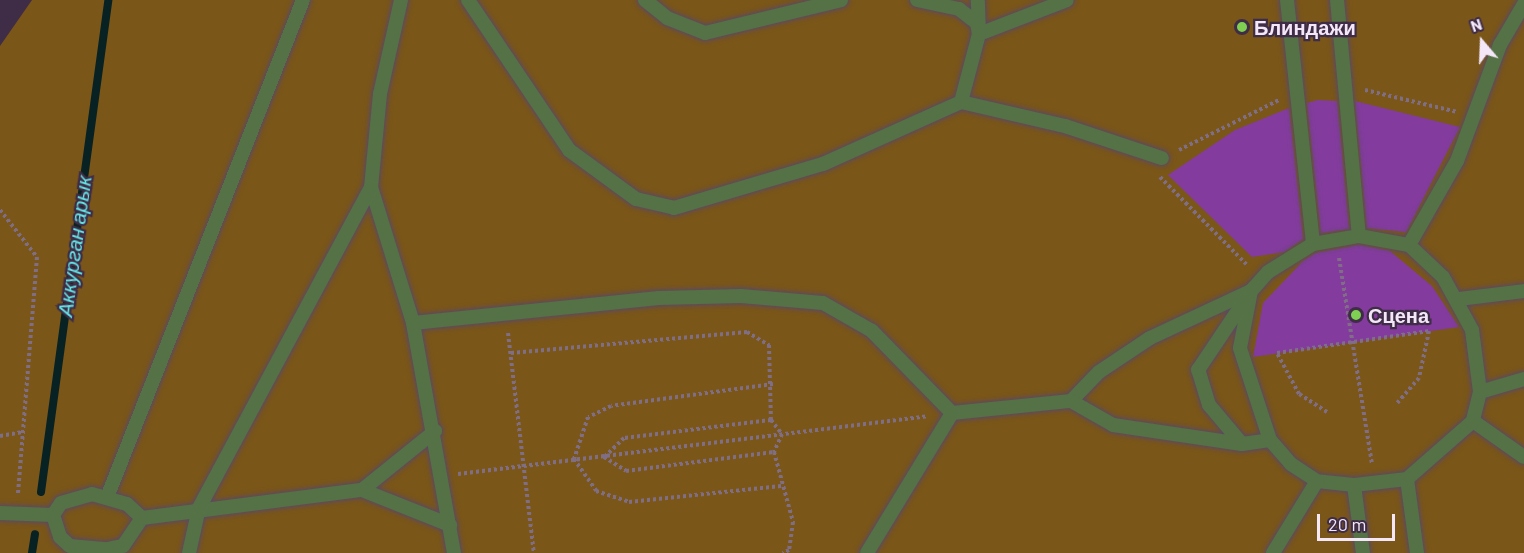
<!DOCTYPE html>
<meta charset="utf-8">
<style>
body{margin:0}
#map{position:relative;width:1524px;height:553px;overflow:hidden;background:#3f2c46;font-family:Barlow,sans-serif}
div>[style]{position:absolute}
[style*='--x']{left:calc(var(--x)*1px);top:calc(var(--y)*1px);width:calc(var(--w)*1px);rotate:calc(var(--a)*1deg)}
.green>*{inset:0;background:#7a5619}
.stream>*{height:8px;margin:-4px;padding:0 4px;transform-origin:4px;border-radius:4px;background:#082223}
.building>*{inset:0;background:#833c9d}
.path>*{height:4px;margin-top:-2px;transform-origin:0;background:repeating-linear-gradient(90deg,#7f6e85 0 3px,transparent 0 6px)}
.roads{filter:drop-shadow(0 0 2px #5c4a62) drop-shadow(0 0 2px #5c4a62)}
.service>*{height:14px;margin:-7px;padding:0 7px;transform-origin:7px;border-radius:7px;background:#557247}
.dots>*{width:16px;height:16px;translate:-50% -50%;box-sizing:border-box;border:3px solid #3f2c46;border-radius:50%}
span{translate:-50% -50%;white-space:nowrap;text-align:center;line-height:1.15;-webkit-text-stroke:4.5px #3f2c46;paint-order:stroke}
.poi-label{font-size:20px;color:#f3e7f8;font-weight:700}
.left{translate:0 -50%;text-align:left}
.water-label{font-size:21px;color:#64e7e8;font-style:italic}
.north{position:absolute;left:1452px;top:12px;width:60px;height:60px;-webkit-text-stroke:4px #3f2c46;paint-order:stroke;rotate:341deg;font-size:16px;font-weight:700;line-height:24px;text-align:center;color:#f3e7f8}
.north::after{content:'';display:block;margin:auto;width:21px;height:27px;background:#f3e7f8;clip-path:polygon(50% 0,100% 100%,50% 72%,0 100%)}
.scale{position:absolute;left:1317px;top:514px;width:78px;height:27px;box-sizing:border-box;border:3px solid #f3e7f8;border-top:0;padding-left:8px;font-size:18px;line-height:21px;white-space:nowrap;color:#f3e7f8;-webkit-text-stroke:4px #3f2c46;paint-order:stroke}
</style>
<div id="map">
<div class="green">
<div style="clip-path:polygon(32px 0,1524px 0,1524px 553px,0 553px,0 46px)"></div>
</div>
<div class="stream">
<div style="--x:41;--y:492;--w:497;--a:-82.2"></div>
<div style="--x:32;--y:553;--w:19;--a:-81"></div>
</div>
<div class="building">
<div style="clip-path:polygon(1318px 100px,1337px 101px,1349px 229px,1321px 233px,1307px 103px)"></div>
<div style="clip-path:polygon(1355px 101px,1460px 127px,1406px 232px,1367px 228px)"></div>
<div style="clip-path:polygon(1289px 108px,1303px 239px,1284px 252px,1252px 257px,1168px 175px,1235px 130px)"></div>
<div style="clip-path:polygon(1359px 245px,1390px 251px,1432px 286px,1459px 327px,1253px 357px,1263px 303px,1303px 261px,1316px 253px)"></div>
</div>
<div class="path">
<div style="--x:1365;--y:90;--w:95;--a:13.4"></div>
<div style="--x:1179;--y:150;--w:112;--a:-26.6"></div>
<div style="--x:1160;--y:177;--w:124;--a:45.3"></div>
<div style="--x:0;--y:210;--w:60;--a:51.8"></div>
<div style="--x:37;--y:257;--w:238;--a:94.6"></div>
<div style="--x:1339;--y:258;--w:209;--a:80.9"></div>
<div style="--x:508;--y:333;--w:222;--a:83.3"></div>
<div style="--x:511;--y:353;--w:237;--a:-5.1"></div>
<div style="--x:747;--y:332;--w:26;--a:31"></div>
<div style="--x:769;--y:345;--w:75;--a:88.5"></div>
<div style="--x:771;--y:420;--w:18;--a:52"></div>
<div style="--x:782;--y:434;--w:20;--a:114"></div>
<div style="--x:774;--y:452;--w:73;--a:74.8"></div>
<div style="--x:793;--y:522;--w:28;--a:98"></div>
<div style="--x:789;--y:550;--w:7;--a:153"></div>
<div style="--x:773;--y:384;--w:163;--a:172.3"></div>
<div style="--x:611;--y:406;--w:25;--a:154"></div>
<div style="--x:588;--y:417;--w:44;--a:108.4"></div>
<div style="--x:574;--y:459;--w:39;--a:55"></div>
<div style="--x:596;--y:491;--w:35;--a:18"></div>
<div style="--x:629;--y:502;--w:153;--a:-6"></div>
<div style="--x:1327;--y:412;--w:33;--a:-147"></div>
<div style="--x:1299;--y:394;--w:47;--a:-118.2"></div>
<div style="--x:1277;--y:353;--w:154;--a:-8.2"></div>
<div style="--x:1429;--y:331;--w:48;--a:102"></div>
<div style="--x:1419;--y:378;--w:33;--a:131"></div>
<div style="--x:771;--y:420;--w:148;--a:173"></div>
<div style="--x:624;--y:438;--w:28;--a:136"></div>
<div style="--x:604;--y:457;--w:26;--a:32"></div>
<div style="--x:626;--y:471;--w:149;--a:-7.3"></div>
<div style="--x:0;--y:436;--w:23;--a:-10"></div>
<div style="--x:458;--y:474;--w:473;--a:-7"></div>
</div>
<div class="roads">
<div class="service">
<div style="--x:401;--y:0;--w:96;--a:102.6"></div>
<div style="--x:380;--y:94;--w:93;--a:95.5"></div>
<div style="--x:371;--y:187;--w:142;--a:72.8"></div>
<div style="--x:413;--y:323;--w:234;--a:79.9"></div>
<div style="--x:468;--y:0;--w:181;--a:56"></div>
<div style="--x:569;--y:150;--w:83;--a:36.2"></div>
<div style="--x:636;--y:199;--w:39;--a:13"></div>
<div style="--x:674;--y:208;--w:155;--a:-16.5"></div>
<div style="--x:823;--y:164;--w:151;--a:-24.2"></div>
<div style="--x:961;--y:102;--w:107;--a:13"></div>
<div style="--x:1065;--y:126;--w:102;--a:18.3"></div>
<div style="--x:645;--y:0;--w:28;--a:39"></div>
<div style="--x:667;--y:18;--w:41;--a:21.5"></div>
<div style="--x:705;--y:33;--w:140;--a:-13.6"></div>
<div style="--x:917;--y:0;--w:43;--a:12.1"></div>
<div style="--x:959;--y:9;--w:23;--a:38"></div>
<div style="--x:977;--y:23;--w:11;--a:80"></div>
<div style="--x:979;--y:34;--w:94;--a:-21.1"></div>
<div style="--x:1287;--y:0;--w:245;--a:83.9"></div>
<div style="--x:1337;--y:0;--w:237;--a:84.7"></div>
<div style="--x:961;--y:102;--w:70;--a:-75.2"></div>
<div style="--x:979;--y:34;--w:34;--a:-92"></div>
<div style="--x:1359;--y:236;--w:51;--a:10.2"></div>
<div style="--x:1409;--y:245;--w:47;--a:43.3"></div>
<div style="--x:1443;--y:277;--w:60;--a:61.3"></div>
<div style="--x:1472;--y:330;--w:63;--a:82.6"></div>
<div style="--x:1480;--y:392;--w:30;--a:104"></div>
<div style="--x:1473;--y:421;--w:88;--a:138.7"></div>
<div style="--x:1407;--y:479;--w:53;--a:173.5"></div>
<div style="--x:1354;--y:485;--w:37;--a:-174"></div>
<div style="--x:1317;--y:481;--w:31;--a:-147"></div>
<div style="--x:1291;--y:464;--w:32;--a:-131"></div>
<div style="--x:1270;--y:440;--w:97;--a:-108.1"></div>
<div style="--x:1240;--y:348;--w:58;--a:-79.1"></div>
<div style="--x:1251;--y:291;--w:25;--a:-48"></div>
<div style="--x:1268;--y:272;--w:53;--a:-31.9"></div>
<div style="--x:1313;--y:244;--w:47;--a:-9.9"></div>
<div style="--x:1409;--y:245;--w:97;--a:-60.3"></div>
<div style="--x:1457;--y:161;--w:124;--a:-69.7"></div>
<div style="--x:1500;--y:45;--w:48;--a:-59.7"></div>
<div style="--x:1459;--y:299;--w:65;--a:-7"></div>
<div style="--x:413;--y:323;--w:247;--a:-5.8"></div>
<div style="--x:659;--y:298;--w:82;--a:-1.4"></div>
<div style="--x:741;--y:296;--w:82;--a:4.9"></div>
<div style="--x:823;--y:303;--w:56;--a:29.7"></div>
<div style="--x:872;--y:331;--w:115;--a:45.7"></div>
<div style="--x:1480;--y:392;--w:46;--a:-16.5"></div>
<div style="--x:1071;--y:401;--w:40;--a:-46"></div>
<div style="--x:1099;--y:372;--w:61;--a:-33.7"></div>
<div style="--x:1150;--y:338;--w:111;--a:-25"></div>
<div style="--x:952;--y:413;--w:120;--a:-5.8"></div>
<div style="--x:1071;--y:401;--w:48;--a:29.7"></div>
<div style="--x:1113;--y:425;--w:130;--a:8.4"></div>
<div style="--x:1242;--y:444;--w:28;--a:-8"></div>
<div style="--x:1473;--y:421;--w:62;--a:35.2"></div>
<div style="--x:1242;--y:444;--w:51;--a:-130.2"></div>
<div style="--x:1209;--y:405;--w:37;--a:-107"></div>
<div style="--x:1198;--y:370;--w:84;--a:-56.1"></div>
<div style="--x:1407;--y:479;--w:75;--a:82.3"></div>
<div style="--x:1354;--y:485;--w:69;--a:82.5"></div>
<div style="--x:362;--y:490;--w:94;--a:-38.9"></div>
<div style="--x:108;--y:495;--w:532;--a:-68.5"></div>
<div style="--x:0;--y:513;--w:53;--a:2.2"></div>
<div style="--x:53;--y:515;--w:23;--a:72"></div>
<div style="--x:60;--y:537;--w:13;--a:42"></div>
<div style="--x:70;--y:546;--w:37;--a:5"></div>
<div style="--x:107;--y:549;--w:16;--a:-11"></div>
<div style="--x:123;--y:546;--w:34;--a:-56"></div>
<div style="--x:142;--y:518;--w:222;--a:-7.3"></div>
<div style="--x:362;--y:490;--w:95;--a:21.7"></div>
<div style="--x:53;--y:515;--w:14;--a:-56"></div>
<div style="--x:61;--y:503;--w:32;--a:-16"></div>
<div style="--x:92;--y:494;--w:36;--a:16"></div>
<div style="--x:127;--y:504;--w:21;--a:43"></div>
<div style="--x:189;--y:553;--w:46;--a:-77.5"></div>
<div style="--x:199;--y:508;--w:364;--a:-61.8"></div>
<div style="--x:867;--y:553;--w:164;--a:-58.7"></div>
<div style="--x:1273;--y:553;--w:84;--a:-58.6"></div>
</div>
</div>
<div class="dots">
<div style="left:1242px;top:27px;background:#7fd052"></div>
<div style="left:1356px;top:315px;background:#7fd052"></div>
</div>
<div class="poi-label">
<span class="left" style="left:1254px;top:27px">Блиндажи</span>
<span class="left" style="left:1368px;top:315px">Сцена</span>
</div>
<div class="water-label">
<span style="left:74px;top:246px;rotate:-82deg">Аккурган арык</span>
</div>
<div class="north">N</div>
<div class="scale">20 m</div>
</div>
